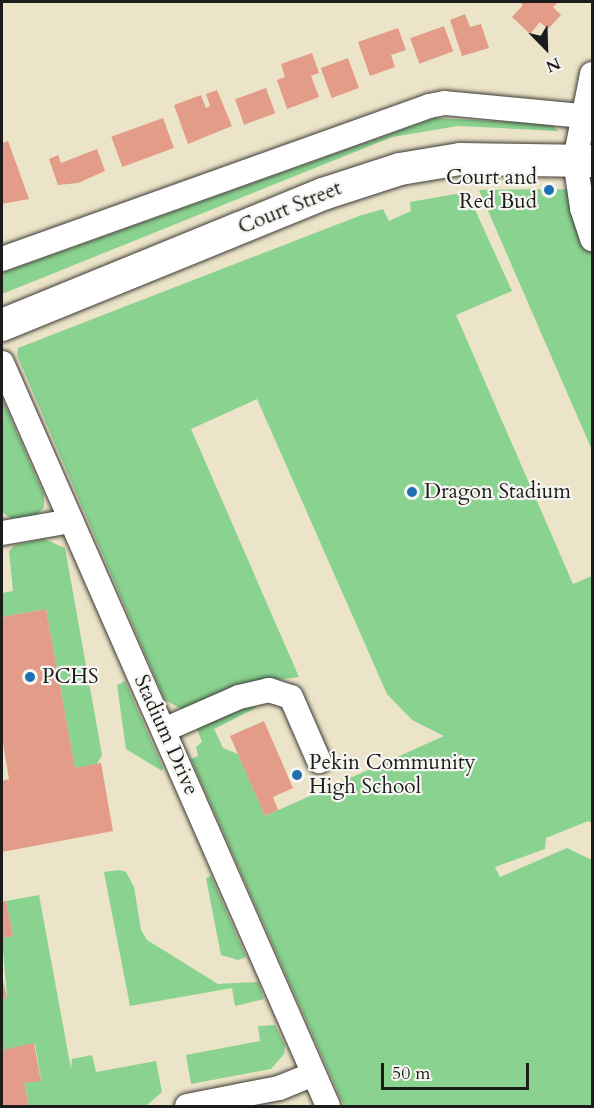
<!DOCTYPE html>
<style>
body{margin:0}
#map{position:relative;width:594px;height:1108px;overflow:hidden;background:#ece4c8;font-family:Cardo,serif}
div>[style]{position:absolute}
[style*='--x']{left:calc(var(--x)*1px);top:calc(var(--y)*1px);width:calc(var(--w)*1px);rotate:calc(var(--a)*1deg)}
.green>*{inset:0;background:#89d28f}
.building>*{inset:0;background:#e29c88;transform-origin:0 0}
.roads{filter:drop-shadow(0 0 2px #3b3a36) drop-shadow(0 0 2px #3b3a36)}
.minor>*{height:24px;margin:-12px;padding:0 12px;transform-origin:12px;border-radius:12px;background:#fff}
.major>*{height:32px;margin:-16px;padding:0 16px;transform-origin:16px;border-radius:16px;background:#fff}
.dots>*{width:16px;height:16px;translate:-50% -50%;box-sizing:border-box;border:3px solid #f6f6f2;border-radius:50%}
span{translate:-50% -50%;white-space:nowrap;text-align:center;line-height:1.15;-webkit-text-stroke:4.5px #f6f6f2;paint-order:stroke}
.poi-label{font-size:21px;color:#1c1c1c}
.right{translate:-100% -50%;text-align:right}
.left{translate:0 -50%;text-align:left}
.street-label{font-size:21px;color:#1c1c1c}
.frame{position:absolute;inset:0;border:3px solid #1c1c1c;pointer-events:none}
.north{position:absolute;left:516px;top:18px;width:60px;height:60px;-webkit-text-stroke:4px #f6f6f2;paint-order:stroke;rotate:157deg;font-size:16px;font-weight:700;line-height:24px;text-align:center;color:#1c1c1c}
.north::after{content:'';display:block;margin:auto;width:21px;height:27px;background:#1c1c1c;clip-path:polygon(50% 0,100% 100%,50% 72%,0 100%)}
.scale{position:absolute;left:381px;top:1063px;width:148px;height:27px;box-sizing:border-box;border:3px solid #1c1c1c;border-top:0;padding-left:8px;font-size:18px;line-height:21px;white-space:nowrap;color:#1c1c1c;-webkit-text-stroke:4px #f6f6f2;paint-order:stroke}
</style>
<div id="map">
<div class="green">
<div style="clip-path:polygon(435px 118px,551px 124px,558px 131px,458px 126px,392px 137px,2px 294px,2px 273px)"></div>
<div style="clip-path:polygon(555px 189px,592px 191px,592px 450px,479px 190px)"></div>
<div style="clip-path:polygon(467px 192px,512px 291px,456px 315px,573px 584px,592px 576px,592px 823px,588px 821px,546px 838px,545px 849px,495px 867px,500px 877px,567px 848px,592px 860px,592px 1106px,344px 1106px,191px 759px,198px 756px,196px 747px,202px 742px,197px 729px,201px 723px,253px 705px,256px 708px,214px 729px,223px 748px,238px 754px,265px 816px,444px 736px,412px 720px,387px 694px,257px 399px,191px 429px,299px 677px,261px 682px,183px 710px,165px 700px,17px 355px,18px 348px,359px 216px,383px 209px,389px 221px,411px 211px,410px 202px)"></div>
<div style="clip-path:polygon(2px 398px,44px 495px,44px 507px,35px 517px,12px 519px,2px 512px)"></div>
<div style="clip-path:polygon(44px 539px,65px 548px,102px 755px,97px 764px,75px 768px,46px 609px,2px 617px,2px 593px,13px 591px,9px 551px,15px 545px)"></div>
<div style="clip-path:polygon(125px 681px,163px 768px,162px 771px,126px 749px,117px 685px)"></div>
<div style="clip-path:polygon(119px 870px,126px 872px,134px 887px,141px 930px,147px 940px,218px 984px,258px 982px,264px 999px,235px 1006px,232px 988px,130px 1006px,104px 872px)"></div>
<div style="clip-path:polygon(211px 876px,246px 957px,238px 960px,221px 955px,206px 878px)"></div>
<div style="clip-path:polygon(39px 895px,71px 1069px,72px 1059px,92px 1055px,96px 1072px,156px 1061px,162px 1092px,146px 1106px,29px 1106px,24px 1083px,41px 1080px,35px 1044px,2px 1050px,2px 999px,7px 998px,2px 938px,13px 936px,6px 901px)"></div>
<div style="clip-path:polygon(275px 1025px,285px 1045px,284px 1054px,271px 1069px,191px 1084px,186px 1055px,260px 1041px,258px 1026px)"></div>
</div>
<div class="building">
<div style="clip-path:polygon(519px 2px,558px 2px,553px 7px,561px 15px,548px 29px,540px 22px,530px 34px,512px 17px,523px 5px)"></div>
<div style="clip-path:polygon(465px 14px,470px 27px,481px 24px,489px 48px,462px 56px,450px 20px)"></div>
<div style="left:444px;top:26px;width:27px;height:36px;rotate:70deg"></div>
<div style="clip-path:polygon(398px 28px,406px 50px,391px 55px,395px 67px,370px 76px,358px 42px)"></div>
<div style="clip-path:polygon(312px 53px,319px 73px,311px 76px,319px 97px,287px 109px,277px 80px,285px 77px,281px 64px)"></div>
<div style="left:348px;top:58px;width:32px;height:29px;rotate:70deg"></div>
<div style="left:266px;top:88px;width:27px;height:33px;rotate:70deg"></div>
<div style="clip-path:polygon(217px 90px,232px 126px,188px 144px,174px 105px,201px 95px,206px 108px,210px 106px,206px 94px)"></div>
<div style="left:163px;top:118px;width:32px;height:55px;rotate:70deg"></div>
<div style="clip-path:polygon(8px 141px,29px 199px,2px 204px,2px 143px)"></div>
<div style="clip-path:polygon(97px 149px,105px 171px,78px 183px,58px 185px,49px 159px,58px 155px,61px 163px)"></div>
<div style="clip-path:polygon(46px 609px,75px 768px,101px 763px,113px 831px,2px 852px,2px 781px,9px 779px,2px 737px,2px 617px)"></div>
<div style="clip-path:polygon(264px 721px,293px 788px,273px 797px,278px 810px,265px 816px,230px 736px)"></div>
<div style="clip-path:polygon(6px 901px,13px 936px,2px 938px,2px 902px)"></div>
<div style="clip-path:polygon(2px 976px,7px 998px,2px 999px)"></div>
<div style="clip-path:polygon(34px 1043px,41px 1081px,24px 1083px,29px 1106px,2px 1106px,2px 1050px)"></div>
</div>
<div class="roads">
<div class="minor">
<div style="--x:592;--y:74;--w:88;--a:101.2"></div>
<div style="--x:575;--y:160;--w:49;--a:81.7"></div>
<div style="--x:582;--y:208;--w:33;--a:72"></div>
<div style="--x:2;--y:259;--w:454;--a:-19.7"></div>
<div style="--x:429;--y:106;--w:16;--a:-11"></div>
<div style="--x:445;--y:103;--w:138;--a:5.4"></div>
<div style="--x:2;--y:363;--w:811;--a:66.31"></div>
<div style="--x:2;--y:533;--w:70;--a:-9.9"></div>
<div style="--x:164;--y:730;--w:82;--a:-23.7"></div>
<div style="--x:239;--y:697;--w:31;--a:-13"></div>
<div style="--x:269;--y:690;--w:23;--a:18"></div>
<div style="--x:291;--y:697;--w:70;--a:66.4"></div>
<div style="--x:187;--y:1106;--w:94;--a:-11.1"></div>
<div style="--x:279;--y:1088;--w:37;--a:-22"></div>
</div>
<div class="major">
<div style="--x:2;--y:325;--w:347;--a:-22.2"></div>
<div style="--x:323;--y:194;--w:81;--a:-18"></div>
<div style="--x:400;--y:169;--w:61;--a:-9.5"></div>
<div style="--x:460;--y:159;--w:132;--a:0.9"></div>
</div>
</div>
<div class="dots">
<div style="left:549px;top:190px;background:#1f6fb2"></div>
<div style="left:412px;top:492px;background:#1f6fb2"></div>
<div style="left:30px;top:677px;background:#1f6fb2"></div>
<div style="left:297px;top:775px;background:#1f6fb2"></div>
</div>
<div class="poi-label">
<span class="right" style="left:537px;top:190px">Court and<br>Red Bud</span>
<span class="left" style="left:424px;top:492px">Dragon Stadium</span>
<span class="left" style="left:42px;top:677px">PCHS</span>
<span class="left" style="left:309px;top:775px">Pekin Community<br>High School</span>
</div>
<div class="street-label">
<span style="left:290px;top:208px;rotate:-22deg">Court Street</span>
<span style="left:166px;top:735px;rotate:66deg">Stadium Drive</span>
</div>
<div class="frame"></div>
<div class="north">N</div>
<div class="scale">50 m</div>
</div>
